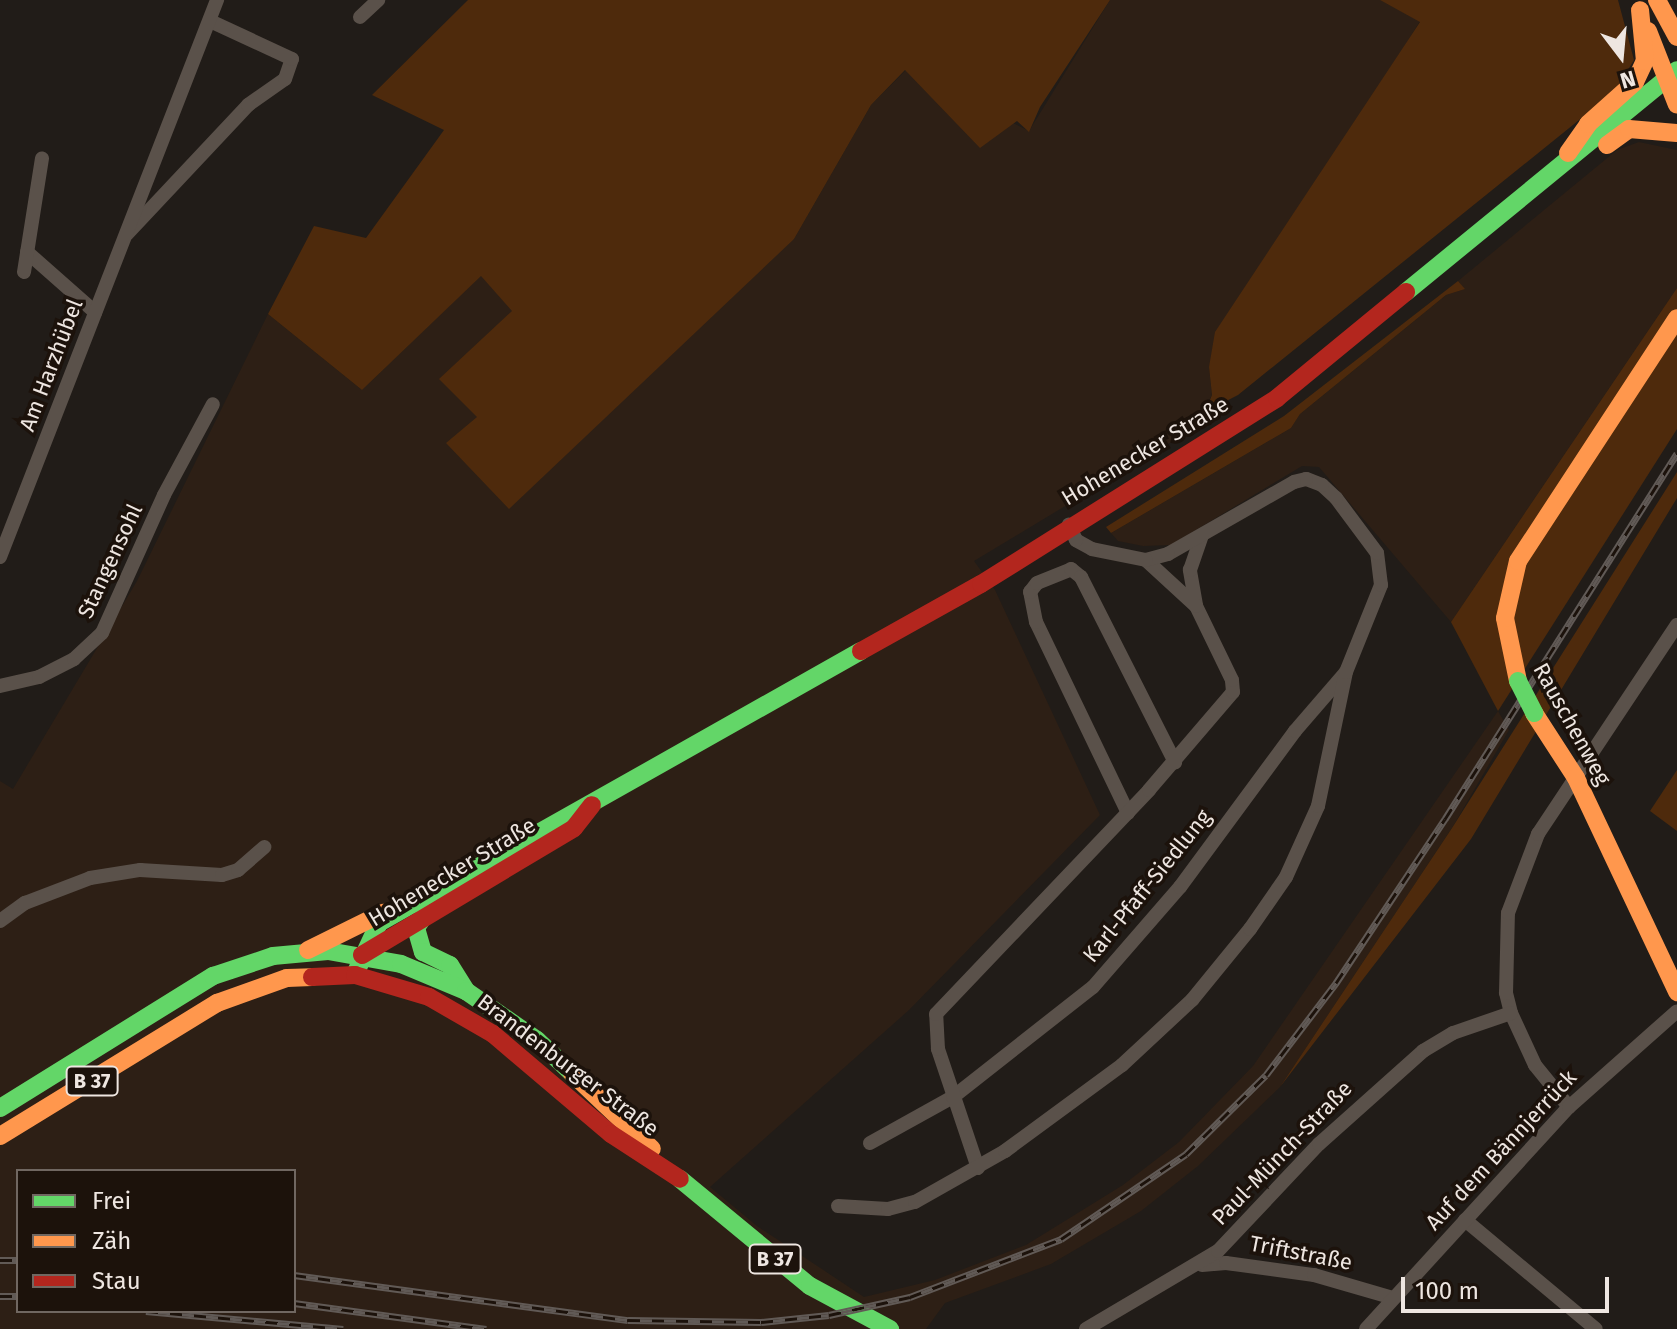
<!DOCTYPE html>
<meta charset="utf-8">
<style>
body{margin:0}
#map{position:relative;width:1677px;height:1329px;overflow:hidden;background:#211c18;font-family:"Fira Sans",sans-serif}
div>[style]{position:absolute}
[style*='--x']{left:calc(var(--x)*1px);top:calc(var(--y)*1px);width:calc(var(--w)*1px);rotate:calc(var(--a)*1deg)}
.built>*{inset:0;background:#2d1f15}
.green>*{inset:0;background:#4e2a0c}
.street>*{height:14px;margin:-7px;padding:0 7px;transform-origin:7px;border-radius:7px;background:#5a514a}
.fast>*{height:18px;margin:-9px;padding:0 9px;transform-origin:9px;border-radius:9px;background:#63d668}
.slow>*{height:18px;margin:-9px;padding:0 9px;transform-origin:9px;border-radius:9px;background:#ff974d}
.jam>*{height:18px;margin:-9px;padding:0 9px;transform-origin:9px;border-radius:9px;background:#b3261e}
.rail>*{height:7px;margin-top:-3.5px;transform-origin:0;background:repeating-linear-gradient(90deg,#1c120b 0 12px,#615a56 0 24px);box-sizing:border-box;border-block:2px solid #615a56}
.fast-bridge>*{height:18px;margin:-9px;padding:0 9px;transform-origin:9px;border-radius:9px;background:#63d668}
span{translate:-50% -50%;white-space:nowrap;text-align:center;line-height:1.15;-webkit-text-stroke:7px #1c120b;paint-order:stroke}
.shield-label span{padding:2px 6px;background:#1c120b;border:2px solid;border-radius:6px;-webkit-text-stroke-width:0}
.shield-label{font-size:20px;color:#eee6e1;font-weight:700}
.street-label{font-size:22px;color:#eee6e1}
.legend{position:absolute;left:16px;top:1169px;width:280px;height:144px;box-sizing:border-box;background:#1c120b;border:2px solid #706761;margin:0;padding:10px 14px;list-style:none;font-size:24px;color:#eee6e1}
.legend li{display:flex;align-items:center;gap:16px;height:40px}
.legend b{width:40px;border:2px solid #706761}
.north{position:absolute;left:1581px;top:16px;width:80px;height:80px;-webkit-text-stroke:6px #1c120b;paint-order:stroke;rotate:164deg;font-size:22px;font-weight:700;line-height:32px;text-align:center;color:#eee6e1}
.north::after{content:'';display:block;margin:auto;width:28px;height:36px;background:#eee6e1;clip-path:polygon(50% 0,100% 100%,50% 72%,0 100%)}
.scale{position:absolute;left:1401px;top:1277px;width:208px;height:36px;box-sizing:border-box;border:4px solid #eee6e1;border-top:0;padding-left:10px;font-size:24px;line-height:28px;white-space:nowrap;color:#eee6e1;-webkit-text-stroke:6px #1c120b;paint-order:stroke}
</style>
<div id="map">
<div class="built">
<div style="clip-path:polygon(evenodd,1110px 0,1380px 0,1420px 21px,1209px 367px,1212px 395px,1193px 429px,974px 561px,995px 590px,1100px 815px,909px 1010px,710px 1187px,757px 1226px,864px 1297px,935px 1280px,1026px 1245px,1123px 1185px,1179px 1142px,1253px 1066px,1498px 711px,1509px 730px,1452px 828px,1280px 1087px,1198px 1166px,1141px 1211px,1051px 1264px,945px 1303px,926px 1329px,0 1329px,0 781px,13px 789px,137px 581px,268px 314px,362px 390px,481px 275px,513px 311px,440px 379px,794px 239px,871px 105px,906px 70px,1029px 131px,1110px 0,18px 1171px,294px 1171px,294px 1311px,18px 1311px,18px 1171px)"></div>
<div style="clip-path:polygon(1639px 142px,1677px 150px,1677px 288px,1451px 622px,1319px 467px,1302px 466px,1171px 545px,1143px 546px,1118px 541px,1111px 533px,1291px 428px,1300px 414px,1446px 295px,1464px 289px,1458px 281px,1617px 150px)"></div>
</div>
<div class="green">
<div style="clip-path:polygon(468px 0,1110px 0,1040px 107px,1029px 132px,1017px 121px,980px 148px,905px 70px,871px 105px,794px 239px,509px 509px,446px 443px,477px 417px,439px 379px,512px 311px,481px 276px,362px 390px,268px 314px,314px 226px,366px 238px,444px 130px,372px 95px)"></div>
<div style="clip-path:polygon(1380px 0,1618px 0,1634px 60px,1615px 91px,1238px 395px,1205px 412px,1212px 395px,1209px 367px,1215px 332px,1420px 22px)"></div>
<div style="clip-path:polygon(1458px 281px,1465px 289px,1446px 295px,1300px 414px,1291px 428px,1111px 533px,1106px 527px,1284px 416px)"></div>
<div style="clip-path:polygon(1677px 288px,1677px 429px,1498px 711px,1451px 622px)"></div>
<div style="clip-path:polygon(1677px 472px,1677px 498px,1471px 839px,1280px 1087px,1452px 828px)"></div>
<div style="clip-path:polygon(1677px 770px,1677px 831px,1650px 811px)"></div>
</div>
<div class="street">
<div style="--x:360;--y:17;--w:25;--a:-43"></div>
<div style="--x:127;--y:234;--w:177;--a:-46.8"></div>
<div style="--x:248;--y:105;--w:45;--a:-35.1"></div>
<div style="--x:285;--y:79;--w:21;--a:-71"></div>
<div style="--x:292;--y:59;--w:90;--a:-155.1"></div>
<div style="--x:27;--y:252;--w:91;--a:41.4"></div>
<div style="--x:24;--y:272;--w:115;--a:-81"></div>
<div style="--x:0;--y:557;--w:598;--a:-68.71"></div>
<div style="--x:1196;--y:605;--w:36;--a:-100"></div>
<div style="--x:1190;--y:570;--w:36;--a:-71"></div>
<div style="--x:0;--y:686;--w:40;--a:-13"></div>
<div style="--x:39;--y:677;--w:39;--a:-27"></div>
<div style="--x:74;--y:659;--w:38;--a:-43"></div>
<div style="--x:102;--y:633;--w:151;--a:-65.8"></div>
<div style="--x:164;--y:495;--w:103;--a:-61.7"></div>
<div style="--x:1128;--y:813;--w:212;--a:-115.7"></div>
<div style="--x:1036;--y:622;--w:31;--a:-101"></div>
<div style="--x:1030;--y:592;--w:11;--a:-52"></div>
<div style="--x:1037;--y:583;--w:37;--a:-22"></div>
<div style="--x:1071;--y:569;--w:13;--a:39"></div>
<div style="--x:1081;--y:577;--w:208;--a:63.1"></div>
<div style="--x:0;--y:921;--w:31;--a:-36"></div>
<div style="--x:25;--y:903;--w:70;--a:-21"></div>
<div style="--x:90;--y:878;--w:51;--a:-9.1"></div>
<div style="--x:140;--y:870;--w:82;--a:3.5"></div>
<div style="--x:222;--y:875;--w:17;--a:-17"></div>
<div style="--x:238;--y:870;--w:35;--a:-41"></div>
<div style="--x:1569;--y:1107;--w:54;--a:-129"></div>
<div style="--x:1535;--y:1065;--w:57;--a:-114.8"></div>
<div style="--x:1511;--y:1013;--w:21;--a:-104"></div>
<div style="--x:1506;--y:993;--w:80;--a:-88.6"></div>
<div style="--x:1508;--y:913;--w:85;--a:-69.2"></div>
<div style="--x:1538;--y:834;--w:251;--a:-56.4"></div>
<div style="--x:870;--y:1143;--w:95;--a:-29"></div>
<div style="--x:953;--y:1097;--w:178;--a:-38.2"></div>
<div style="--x:1093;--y:987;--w:133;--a:-49"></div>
<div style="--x:1180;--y:887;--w:194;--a:-53.6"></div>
<div style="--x:1295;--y:731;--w:77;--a:-49.2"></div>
<div style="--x:978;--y:1168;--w:126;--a:-108.6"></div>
<div style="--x:938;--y:1049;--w:35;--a:-93"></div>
<div style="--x:936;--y:1014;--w:309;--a:-46.4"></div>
<div style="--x:1149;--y:790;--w:129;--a:-49.4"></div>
<div style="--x:1233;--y:692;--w:12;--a:-95"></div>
<div style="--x:1232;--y:680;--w:82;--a:-115.9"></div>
<div style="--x:1196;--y:606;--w:68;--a:-137.4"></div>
<div style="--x:838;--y:1206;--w:50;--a:3.4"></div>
<div style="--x:888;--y:1209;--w:28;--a:-15"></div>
<div style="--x:915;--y:1202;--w:103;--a:-29.5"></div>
<div style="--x:1005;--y:1151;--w:145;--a:-36.3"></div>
<div style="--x:1122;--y:1065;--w:96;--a:-42.9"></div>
<div style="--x:1192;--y:1000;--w:92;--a:-50.8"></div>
<div style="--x:1250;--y:929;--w:63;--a:-55.3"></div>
<div style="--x:1286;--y:877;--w:78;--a:-65.7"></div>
<div style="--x:1318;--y:806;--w:137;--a:-78.2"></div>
<div style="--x:1346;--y:672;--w:94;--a:-68.1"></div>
<div style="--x:1381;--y:585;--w:32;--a:-97"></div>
<div style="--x:1377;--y:553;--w:69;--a:-126.7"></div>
<div style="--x:1336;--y:498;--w:19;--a:-137"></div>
<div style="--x:1322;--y:485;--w:17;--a:-159"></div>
<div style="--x:1306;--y:479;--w:12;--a:166"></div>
<div style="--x:1294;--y:482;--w:145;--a:150.3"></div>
<div style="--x:1168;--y:554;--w:23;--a:165"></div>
<div style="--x:1146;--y:560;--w:55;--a:-168.5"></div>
<div style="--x:1092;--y:549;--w:18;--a:-151"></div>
<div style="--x:1076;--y:540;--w:17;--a:-115"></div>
<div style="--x:1465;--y:1220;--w:170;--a:39.8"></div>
<div style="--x:1202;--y:1265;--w:24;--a:-5"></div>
<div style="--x:1226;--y:1263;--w:89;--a:7.8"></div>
<div style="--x:1314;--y:1275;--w:82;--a:16.2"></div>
<div style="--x:1086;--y:1329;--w:153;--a:-30.6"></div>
<div style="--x:1218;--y:1251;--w:147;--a:-46.7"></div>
<div style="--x:1319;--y:1144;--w:140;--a:-41.8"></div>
<div style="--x:1423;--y:1051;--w:35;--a:-31"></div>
<div style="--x:1453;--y:1033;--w:61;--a:-19"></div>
<div style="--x:1366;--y:1329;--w:301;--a:-47.6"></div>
<div style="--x:1569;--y:1107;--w:144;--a:-41.6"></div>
</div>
<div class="fast">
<div style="--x:1406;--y:292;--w:350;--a:-39.3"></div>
<div style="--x:426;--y:913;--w:18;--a:124"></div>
<div style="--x:416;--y:928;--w:25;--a:74"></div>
<div style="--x:423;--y:952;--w:30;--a:26"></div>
<div style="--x:450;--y:965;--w:31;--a:58"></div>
<div style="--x:356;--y:972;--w:54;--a:-64.9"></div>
<div style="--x:379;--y:923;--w:553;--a:-29.44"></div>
<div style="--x:0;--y:1108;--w:251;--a:-31.8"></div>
<div style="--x:213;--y:976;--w:63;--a:-18.4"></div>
<div style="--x:273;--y:956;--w:55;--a:-5.2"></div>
<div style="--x:328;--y:951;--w:74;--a:10.1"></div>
<div style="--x:401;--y:964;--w:70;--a:22.6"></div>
<div style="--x:466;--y:991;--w:86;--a:34.6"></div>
<div style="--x:537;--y:1040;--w:48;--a:43.3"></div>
<div style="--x:680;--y:1179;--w:168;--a:39.5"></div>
<div style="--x:810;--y:1286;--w:91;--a:28.3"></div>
</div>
<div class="slow">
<div style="--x:1657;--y:0;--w:42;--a:61.6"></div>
<div style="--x:1648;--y:31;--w:79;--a:68.6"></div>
<div style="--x:1607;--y:145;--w:27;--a:-36"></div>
<div style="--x:1629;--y:129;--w:48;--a:4.8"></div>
<div style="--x:1568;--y:153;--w:35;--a:-55"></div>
<div style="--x:1588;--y:124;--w:63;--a:-41.8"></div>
<div style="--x:1635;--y:82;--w:23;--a:-65"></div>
<div style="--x:1645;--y:61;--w:51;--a:-95.6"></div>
<div style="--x:1518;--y:681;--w:64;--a:-101.7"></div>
<div style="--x:1505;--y:618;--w:58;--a:-77.2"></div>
<div style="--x:1518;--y:561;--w:290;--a:-56.8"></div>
<div style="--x:1534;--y:713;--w:77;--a:57.1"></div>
<div style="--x:1576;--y:778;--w:237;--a:64.7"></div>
<div style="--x:308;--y:950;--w:84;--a:-26.3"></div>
<div style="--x:572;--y:1073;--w:110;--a:43.5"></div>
<div style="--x:0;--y:1136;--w:255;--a:-31.5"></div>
<div style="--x:217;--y:1003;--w:74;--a:-19.7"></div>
<div style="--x:287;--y:978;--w:25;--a:-2"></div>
</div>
<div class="jam">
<div style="--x:861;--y:651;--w:137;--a:-29.2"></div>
<div style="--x:981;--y:584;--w:350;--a:-32.1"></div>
<div style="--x:1277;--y:398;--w:167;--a:-39.4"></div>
<div style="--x:362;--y:955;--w:247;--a:-30.9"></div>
<div style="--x:574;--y:828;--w:29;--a:-52"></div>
<div style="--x:312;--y:977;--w:43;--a:-2.7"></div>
<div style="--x:355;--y:975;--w:77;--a:16.6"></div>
<div style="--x:429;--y:997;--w:74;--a:30"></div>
<div style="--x:493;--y:1034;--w:155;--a:40.3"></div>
<div style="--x:611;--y:1134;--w:82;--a:33.1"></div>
</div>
<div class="rail">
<div style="--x:0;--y:1260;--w:18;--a:0"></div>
<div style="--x:294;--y:1275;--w:337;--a:7.7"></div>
<div style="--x:628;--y:1320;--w:133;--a:0.9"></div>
<div style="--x:761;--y:1322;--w:68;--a:-5.9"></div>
<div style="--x:829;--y:1315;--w:83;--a:-12.5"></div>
<div style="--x:910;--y:1297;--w:162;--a:-21"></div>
<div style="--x:1061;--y:1239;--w:151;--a:-34.2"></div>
<div style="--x:1186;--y:1154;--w:112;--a:-44.6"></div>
<div style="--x:1266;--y:1075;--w:116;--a:-52.7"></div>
<div style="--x:1336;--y:983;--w:197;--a:-56.4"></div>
<div style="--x:1445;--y:819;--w:433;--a:-57.6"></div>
<div style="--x:0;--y:1296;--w:18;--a:0"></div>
<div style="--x:294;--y:1303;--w:194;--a:7.7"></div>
<div style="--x:146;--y:1311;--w:198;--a:5.2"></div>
</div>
<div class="fast-bridge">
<div style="--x:1518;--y:681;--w:36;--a:63"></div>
</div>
<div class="shield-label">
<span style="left:92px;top:1081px">B 37</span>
<span style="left:775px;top:1259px">B 37</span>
</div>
<div class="street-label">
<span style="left:51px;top:365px;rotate:-69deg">Am Harzhübel</span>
<span style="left:1145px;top:451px;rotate:-31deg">Hohenecker Straße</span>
<span style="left:110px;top:561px;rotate:-65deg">Stangensohl</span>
<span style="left:1572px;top:724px;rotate:61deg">Rauschenweg</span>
<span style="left:452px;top:872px;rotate:-31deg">Hohenecker Straße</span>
<span style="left:1147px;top:886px;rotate:-51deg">Karl-Pfaff-Siedlung</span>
<span style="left:568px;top:1065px;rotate:37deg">Brandenburger Straße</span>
<span style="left:1501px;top:1150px;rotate:-47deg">Auf dem Bännjerrück</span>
<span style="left:1282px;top:1153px;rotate:-46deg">Paul-Münch-Straße</span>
<span style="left:1301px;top:1253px;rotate:11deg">Triftstraße</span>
</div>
<ul class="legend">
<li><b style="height:10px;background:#63d668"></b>Frei</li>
<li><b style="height:10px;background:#ff974d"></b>Zäh</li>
<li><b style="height:10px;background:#b3261e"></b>Stau</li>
</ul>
<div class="north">N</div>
<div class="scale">100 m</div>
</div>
